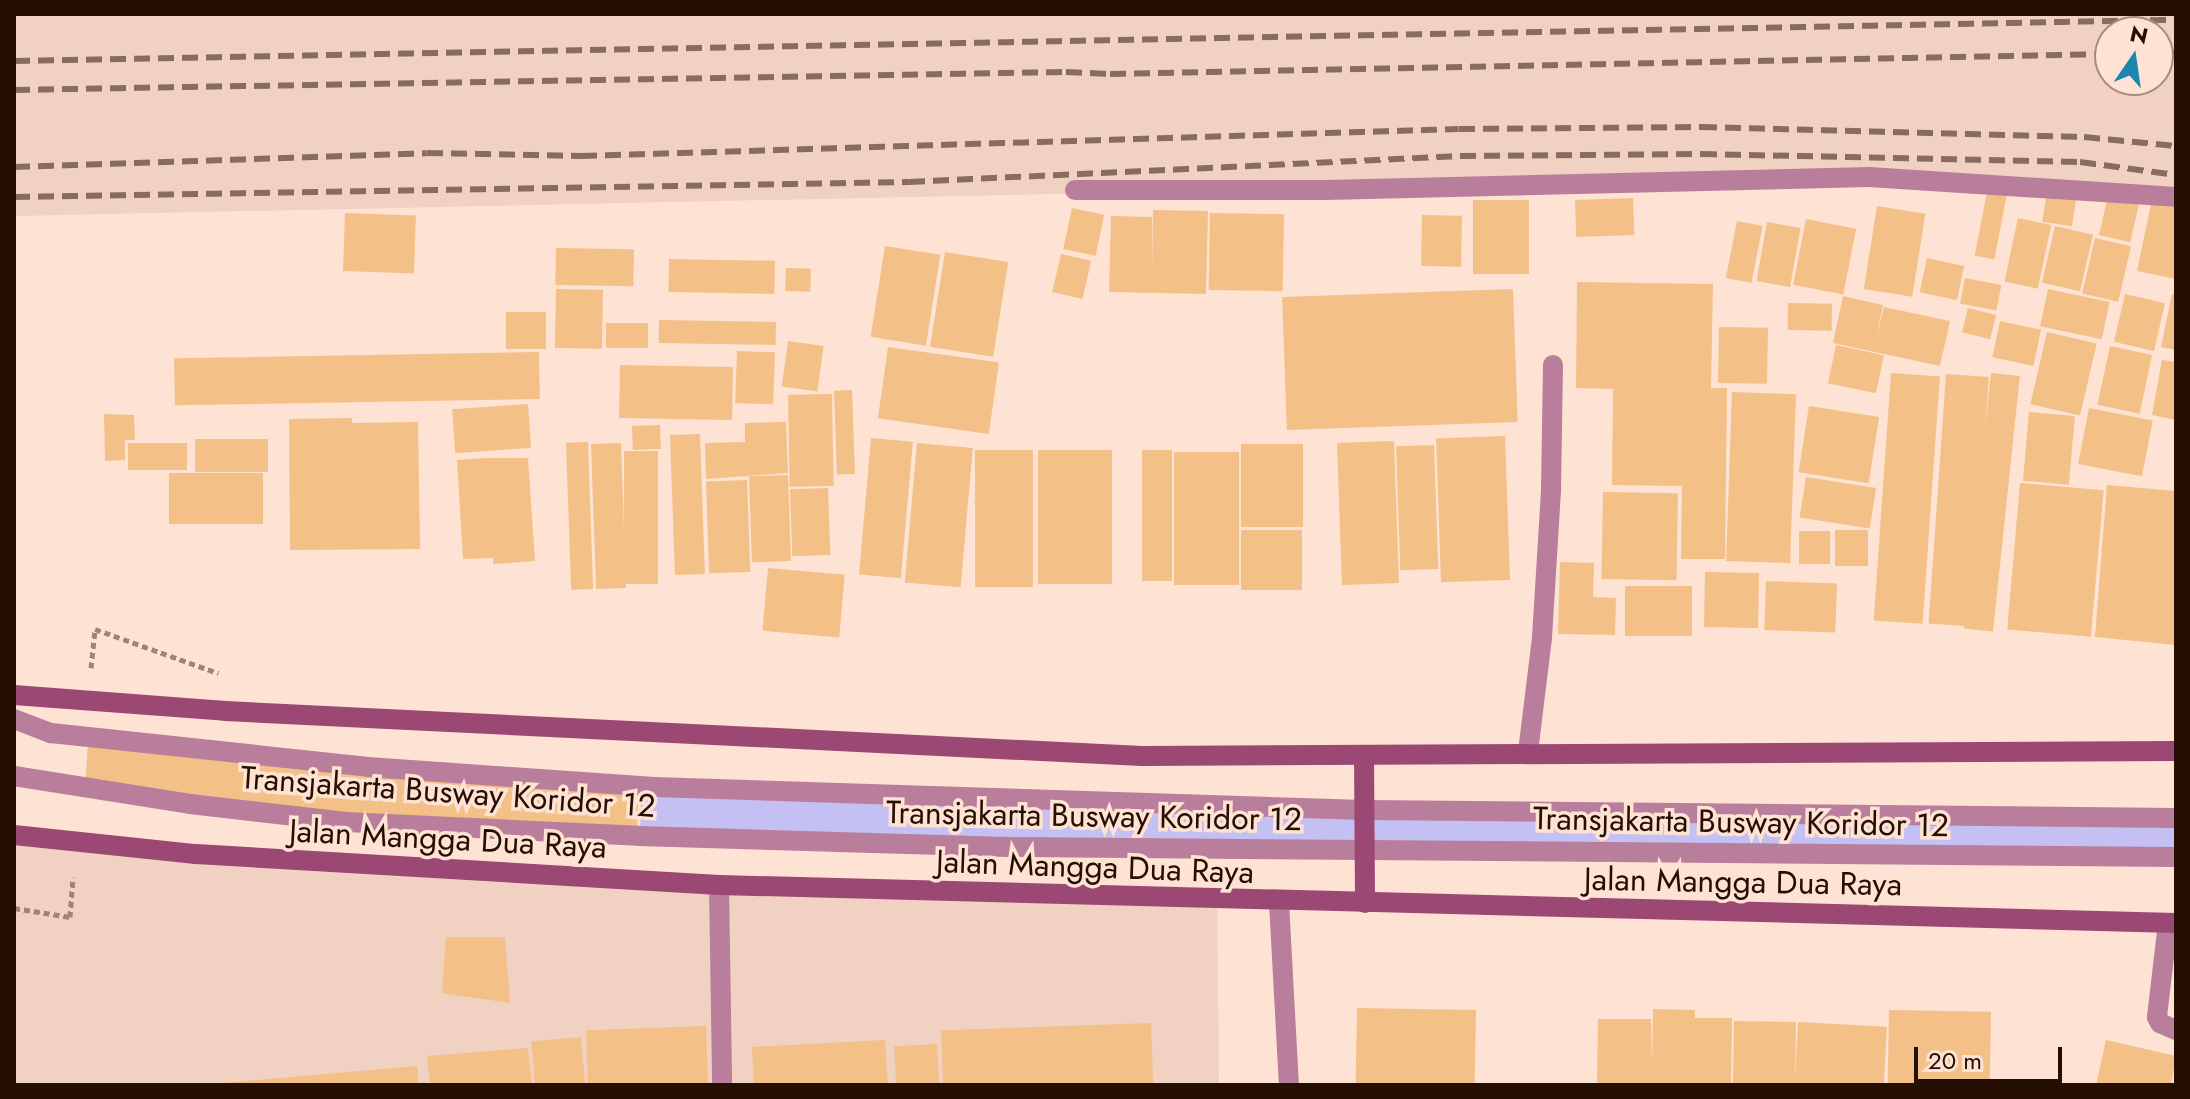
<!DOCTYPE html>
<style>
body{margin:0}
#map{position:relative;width:2190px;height:1099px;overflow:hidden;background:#fee2d3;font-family:Jost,sans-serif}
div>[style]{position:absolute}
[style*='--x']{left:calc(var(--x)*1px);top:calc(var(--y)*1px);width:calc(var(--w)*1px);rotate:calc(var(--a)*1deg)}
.built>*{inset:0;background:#f1d1c1}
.green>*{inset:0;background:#c5c0f4;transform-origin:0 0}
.building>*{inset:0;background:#f3c088;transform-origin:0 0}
.path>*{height:5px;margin-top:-2.5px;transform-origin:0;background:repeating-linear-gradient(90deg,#9e8577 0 6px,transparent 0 10px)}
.service>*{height:20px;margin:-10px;padding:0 10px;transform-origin:10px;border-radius:10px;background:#b97e9b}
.minor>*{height:20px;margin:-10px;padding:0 10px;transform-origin:10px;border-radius:10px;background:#b97e9b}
.secondary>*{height:20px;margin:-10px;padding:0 10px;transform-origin:10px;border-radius:10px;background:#9c4875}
.rail>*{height:6px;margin-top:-3px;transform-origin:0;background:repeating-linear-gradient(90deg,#876d60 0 16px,transparent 0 24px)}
span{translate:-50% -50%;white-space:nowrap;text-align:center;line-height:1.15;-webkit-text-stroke:7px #fee2d3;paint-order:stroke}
.street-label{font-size:32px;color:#250e02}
.frame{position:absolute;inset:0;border:16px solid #250e02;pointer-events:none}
.north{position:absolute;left:2094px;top:16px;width:80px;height:80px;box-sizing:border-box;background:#fee2d3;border:2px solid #a78d7f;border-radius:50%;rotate:13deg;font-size:22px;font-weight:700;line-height:32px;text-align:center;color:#250e02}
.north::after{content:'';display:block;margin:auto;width:28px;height:36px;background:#1a87ae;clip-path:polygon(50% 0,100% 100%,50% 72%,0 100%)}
.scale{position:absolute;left:1914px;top:1047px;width:148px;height:36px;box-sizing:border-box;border:4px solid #250e02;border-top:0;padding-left:10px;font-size:24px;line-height:28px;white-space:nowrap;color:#250e02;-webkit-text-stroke:6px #fee2d3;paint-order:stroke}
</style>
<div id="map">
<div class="built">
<div style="clip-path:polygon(evenodd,14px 14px,2176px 14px,2176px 186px,1429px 186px,14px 216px,14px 14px,2110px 32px,2158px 32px,2158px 80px,2110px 80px,2110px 32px)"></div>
<div style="clip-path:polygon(14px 829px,196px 854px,1217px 900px,1219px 1085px,14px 1085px)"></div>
</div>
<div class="green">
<div style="left:641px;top:788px;width:1535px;height:47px;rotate:1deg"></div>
</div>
<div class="building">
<div style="left:1987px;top:192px;width:20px;height:65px;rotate:11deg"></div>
<div style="left:2047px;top:192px;width:30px;height:30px;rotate:9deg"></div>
<div style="left:2108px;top:196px;width:32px;height:40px;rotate:13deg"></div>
<div style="left:1633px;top:198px;width:37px;height:58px;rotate:88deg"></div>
<div style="clip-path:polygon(2152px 199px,2176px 204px,2176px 279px,2137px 271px)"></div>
<div style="left:1473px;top:200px;width:56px;height:74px"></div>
<div style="left:1877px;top:206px;width:49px;height:84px;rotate:9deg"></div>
<div style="left:1072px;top:208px;width:33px;height:42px;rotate:12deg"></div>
<div style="clip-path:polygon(1153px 210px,1208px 211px,1206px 294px,1109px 292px,1111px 216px,1152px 217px,1152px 271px)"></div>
<div style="left:345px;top:213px;width:71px;height:58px;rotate:2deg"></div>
<div style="left:1210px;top:213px;width:74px;height:77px;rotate:1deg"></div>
<div style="left:1422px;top:215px;width:40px;height:51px;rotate:1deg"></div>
<div style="left:2018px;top:218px;width:34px;height:65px;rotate:12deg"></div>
<div style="left:1806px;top:219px;width:51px;height:67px;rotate:11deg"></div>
<div style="left:1737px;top:221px;width:26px;height:58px;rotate:11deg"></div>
<div style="left:1767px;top:222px;width:34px;height:60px;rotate:10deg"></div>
<div style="left:2055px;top:226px;width:39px;height:58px;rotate:13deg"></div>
<div style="left:2095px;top:238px;width:37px;height:57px;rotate:13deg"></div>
<div style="left:885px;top:246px;width:56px;height:92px;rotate:9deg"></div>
<div style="left:556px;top:248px;width:78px;height:37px;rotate:1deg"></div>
<div style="left:945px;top:252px;width:64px;height:96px;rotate:9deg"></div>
<div style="left:1061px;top:254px;width:31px;height:39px;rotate:13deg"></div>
<div style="left:1927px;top:258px;width:38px;height:35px;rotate:12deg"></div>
<div style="left:669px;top:259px;width:106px;height:33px;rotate:1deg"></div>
<div style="left:786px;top:268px;width:25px;height:23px;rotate:2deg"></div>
<div style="left:1965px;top:278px;width:37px;height:26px;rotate:11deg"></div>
<div style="clip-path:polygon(1577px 282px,1713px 284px,1711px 388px,1727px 388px,1725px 559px,1681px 559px,1682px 486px,1612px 485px,1613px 389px,1576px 388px)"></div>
<div style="left:556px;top:289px;width:47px;height:59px;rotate:1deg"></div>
<div style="left:1513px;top:289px;width:133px;height:231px;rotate:88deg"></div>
<div style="left:2048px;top:289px;width:63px;height:38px;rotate:12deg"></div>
<div style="left:2125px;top:294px;width:41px;height:49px;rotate:13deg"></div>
<div style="clip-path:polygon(2172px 294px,2176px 295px,2176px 350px,2161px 347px)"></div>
<div style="clip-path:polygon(1843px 296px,1883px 305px,1876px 338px,1884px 307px,1950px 321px,1940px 366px,1833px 343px)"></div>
<div style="left:1788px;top:303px;width:44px;height:27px;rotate:1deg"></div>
<div style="left:1968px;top:308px;width:29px;height:25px;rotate:14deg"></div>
<div style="left:506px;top:312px;width:40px;height:37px"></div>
<div style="left:659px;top:320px;width:117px;height:23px;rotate:1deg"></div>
<div style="left:2000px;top:321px;width:42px;height:37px;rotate:12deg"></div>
<div style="left:606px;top:323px;width:42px;height:25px"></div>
<div style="left:1719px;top:327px;width:49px;height:56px;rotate:1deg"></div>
<div style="left:2047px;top:332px;width:51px;height:74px;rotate:13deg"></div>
<div style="left:788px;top:341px;width:36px;height:46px;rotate:8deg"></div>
<div style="left:1836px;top:345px;width:49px;height:39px;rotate:12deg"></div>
<div style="left:2110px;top:346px;width:43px;height:60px;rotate:12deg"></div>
<div style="left:888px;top:347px;width:112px;height:72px;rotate:8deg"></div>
<div style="left:737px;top:351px;width:38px;height:52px;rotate:2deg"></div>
<div style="left:539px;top:352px;width:47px;height:365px;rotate:89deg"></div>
<div style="clip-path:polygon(2162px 360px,2176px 362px,2176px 420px,2152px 415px)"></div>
<div style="left:620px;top:365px;width:113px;height:53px;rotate:1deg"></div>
<div style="left:1891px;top:373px;width:49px;height:248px;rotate:4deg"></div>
<div style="left:1991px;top:373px;width:29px;height:257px;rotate:6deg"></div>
<div style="left:1946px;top:374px;width:43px;height:250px;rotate:4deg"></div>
<div style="left:852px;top:390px;width:84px;height:18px;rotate:88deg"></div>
<div style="left:1732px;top:392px;width:64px;height:169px;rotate:2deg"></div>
<div style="left:832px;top:394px;width:92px;height:44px;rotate:89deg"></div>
<div style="left:528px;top:404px;width:44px;height:76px;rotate:86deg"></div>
<div style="left:1809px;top:406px;width:71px;height:67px;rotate:9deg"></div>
<div style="left:2089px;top:408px;width:65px;height:57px;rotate:11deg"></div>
<div style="left:2029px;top:412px;width:46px;height:69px;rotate:5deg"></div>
<div style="clip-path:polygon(104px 414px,134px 415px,135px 440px,125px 440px,125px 460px,105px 461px)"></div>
<div style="clip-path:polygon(352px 418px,352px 423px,418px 422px,420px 549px,290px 550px,289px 419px)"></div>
<div style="clip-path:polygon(786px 422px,788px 473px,706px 479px,705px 443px,745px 442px,745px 423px)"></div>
<div style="left:660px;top:425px;width:24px;height:28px;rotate:88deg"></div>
<div style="left:700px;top:434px;width:140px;height:30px;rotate:88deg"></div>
<div style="left:1505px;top:436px;width:144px;height:69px;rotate:88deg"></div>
<div style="left:871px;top:438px;width:42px;height:137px;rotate:5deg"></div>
<div style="left:195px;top:439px;width:73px;height:33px"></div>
<div style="left:1394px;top:441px;width:142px;height:57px;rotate:88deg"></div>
<div style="left:588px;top:442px;width:147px;height:22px;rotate:88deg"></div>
<div style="left:128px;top:443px;width:59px;height:27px"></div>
<div style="left:621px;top:443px;width:145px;height:30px;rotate:88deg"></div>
<div style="left:917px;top:443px;width:56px;height:140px;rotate:5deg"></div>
<div style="left:1241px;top:444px;width:62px;height:83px"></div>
<div style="left:1434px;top:445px;width:124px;height:38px;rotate:88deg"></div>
<div style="left:975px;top:450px;width:58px;height:137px"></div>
<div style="left:1038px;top:450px;width:74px;height:134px"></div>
<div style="left:1142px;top:450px;width:30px;height:131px"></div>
<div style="left:624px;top:451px;width:34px;height:133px"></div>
<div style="left:1174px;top:452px;width:65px;height:133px"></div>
<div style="clip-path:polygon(485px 458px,528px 458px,535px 561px,493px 564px,493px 558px,463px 559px,457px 460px)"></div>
<div style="left:263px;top:473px;width:51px;height:94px;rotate:90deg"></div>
<div style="left:788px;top:475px;width:86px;height:39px;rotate:88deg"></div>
<div style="left:1806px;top:477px;width:71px;height:41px;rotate:9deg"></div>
<div style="left:747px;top:480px;width:92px;height:41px;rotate:88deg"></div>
<div style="left:2020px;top:483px;width:84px;height:147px;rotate:5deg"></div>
<div style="clip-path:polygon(2107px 485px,2176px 491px,2176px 645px,2095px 637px)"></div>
<div style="left:828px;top:488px;width:67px;height:38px;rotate:88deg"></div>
<div style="left:1603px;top:492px;width:75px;height:87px;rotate:1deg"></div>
<div style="left:1241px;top:530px;width:61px;height:60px"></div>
<div style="left:1835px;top:530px;width:33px;height:36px"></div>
<div style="left:1799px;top:531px;width:31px;height:33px"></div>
<div style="clip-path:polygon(1560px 562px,1594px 563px,1593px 597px,1616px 598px,1615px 635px,1558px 634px)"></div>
<div style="left:768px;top:568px;width:77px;height:63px;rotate:5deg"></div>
<div style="left:1705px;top:572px;width:54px;height:55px;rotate:1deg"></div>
<div style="left:1766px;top:581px;width:71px;height:49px;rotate:2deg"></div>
<div style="left:1625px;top:586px;width:67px;height:50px"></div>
<div style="clip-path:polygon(88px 744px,639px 790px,637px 833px,360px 819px,85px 788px)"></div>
<div style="clip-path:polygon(446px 937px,505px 937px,510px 1003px,442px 993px)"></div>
<div style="left:1357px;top:1008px;width:119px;height:77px;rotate:1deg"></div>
<div style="clip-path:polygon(1653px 1009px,1695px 1010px,1695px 1018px,1732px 1018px,1731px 1085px,1597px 1085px,1598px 1019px,1651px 1019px,1652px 1063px)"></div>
<div style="left:1889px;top:1010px;width:102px;height:75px;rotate:1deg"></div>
<div style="left:1734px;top:1021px;width:62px;height:64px;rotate:1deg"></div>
<div style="left:1798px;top:1022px;width:89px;height:63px;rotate:3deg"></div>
<div style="left:1151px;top:1023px;width:62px;height:210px;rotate:88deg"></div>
<div style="left:706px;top:1026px;width:59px;height:120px;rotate:88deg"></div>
<div style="left:581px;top:1037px;width:48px;height:50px;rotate:85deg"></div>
<div style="clip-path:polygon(885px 1040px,888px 1085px,754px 1085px,752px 1047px)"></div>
<div style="clip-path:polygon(2106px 1040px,2176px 1056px,2171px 1085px,2096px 1085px)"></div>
<div style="left:937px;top:1044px;width:41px;height:43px;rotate:87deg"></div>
<div style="clip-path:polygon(528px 1048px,532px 1085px,430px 1085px,427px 1056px)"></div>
<div style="clip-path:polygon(417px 1066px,419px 1085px,222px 1085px,222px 1083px)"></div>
</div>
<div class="path">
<div style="--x:91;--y:668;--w:39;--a:-84"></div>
<div style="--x:95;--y:629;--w:131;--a:19.7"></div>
<div style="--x:14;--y:908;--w:57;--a:9.1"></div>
<div style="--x:70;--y:917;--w:40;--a:-85.7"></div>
</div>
<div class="service">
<div style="--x:14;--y:719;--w:40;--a:21"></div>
<div style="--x:51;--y:733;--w:319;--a:6.1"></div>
<div style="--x:368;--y:767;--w:287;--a:4"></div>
<div style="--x:654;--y:787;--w:710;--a:1.86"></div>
<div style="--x:1364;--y:810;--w:812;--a:0.56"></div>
<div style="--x:1528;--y:752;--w:115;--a:-83"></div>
<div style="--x:1542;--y:638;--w:147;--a:-86.5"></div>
<div style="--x:1551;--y:491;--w:126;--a:-89.1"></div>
<div style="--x:14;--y:776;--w:178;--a:9"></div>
<div style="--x:190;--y:804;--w:157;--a:6.6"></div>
<div style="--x:346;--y:822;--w:293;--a:2.7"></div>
<div style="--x:639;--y:836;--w:378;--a:1.7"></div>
<div style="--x:1017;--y:847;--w:1159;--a:0.49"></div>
<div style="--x:719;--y:885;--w:200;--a:89.1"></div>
<div style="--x:2168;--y:923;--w:95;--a:96.7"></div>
<div style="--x:2157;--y:1017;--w:7;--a:63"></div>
<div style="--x:2160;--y:1023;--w:17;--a:24"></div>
</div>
<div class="minor">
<div style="--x:1075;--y:190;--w:251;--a:0"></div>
<div style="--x:1326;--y:190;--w:543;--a:-1.37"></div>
<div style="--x:1869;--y:177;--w:308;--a:3.7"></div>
<div style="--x:1279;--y:902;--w:183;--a:86.9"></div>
</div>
<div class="secondary">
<div style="--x:14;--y:695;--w:212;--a:4.3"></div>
<div style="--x:225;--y:711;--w:918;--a:2.81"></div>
<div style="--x:1142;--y:756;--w:1034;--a:-0.28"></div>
<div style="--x:1364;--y:755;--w:148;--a:89.6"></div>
<div style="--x:14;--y:835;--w:183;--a:6"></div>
<div style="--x:196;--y:854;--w:524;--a:3.39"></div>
<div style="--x:719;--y:885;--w:1457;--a:1.49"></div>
</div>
<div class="rail">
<div style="--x:2158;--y:53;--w:18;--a:0"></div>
<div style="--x:14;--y:61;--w:2162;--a:-1.09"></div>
<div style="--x:14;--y:90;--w:1052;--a:-0.98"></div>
<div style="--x:1066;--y:72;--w:44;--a:2.6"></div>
<div style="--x:1110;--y:74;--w:1000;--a:-1.15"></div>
<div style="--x:14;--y:167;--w:413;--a:-1.9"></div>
<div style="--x:427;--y:153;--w:154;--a:1.1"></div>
<div style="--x:581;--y:156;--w:878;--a:-1.76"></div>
<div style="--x:1459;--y:129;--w:242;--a:-0.5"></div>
<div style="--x:1701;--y:127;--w:383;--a:1.5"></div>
<div style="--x:2084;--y:137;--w:92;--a:5.6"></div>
<div style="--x:14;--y:197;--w:895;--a:-0.96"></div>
<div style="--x:909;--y:182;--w:552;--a:-2.7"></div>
<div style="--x:1460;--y:156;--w:241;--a:-0.5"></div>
<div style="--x:1701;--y:154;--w:379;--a:1.2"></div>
<div style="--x:2080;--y:162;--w:97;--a:7.7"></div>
</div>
<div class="street-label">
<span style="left:448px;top:792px;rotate:4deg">Transjakarta Busway Koridor 12</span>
<span style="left:1094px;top:816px;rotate:1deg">Transjakarta Busway Koridor 12</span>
<span style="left:1741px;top:822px;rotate:1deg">Transjakarta Busway Koridor 12</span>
<span style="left:448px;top:839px;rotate:3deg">Jalan Mangga Dua Raya</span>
<span style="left:1095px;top:867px;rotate:2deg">Jalan Mangga Dua Raya</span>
<span style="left:1743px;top:882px;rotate:1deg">Jalan Mangga Dua Raya</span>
</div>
<div class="frame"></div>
<div class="north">N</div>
<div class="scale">20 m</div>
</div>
